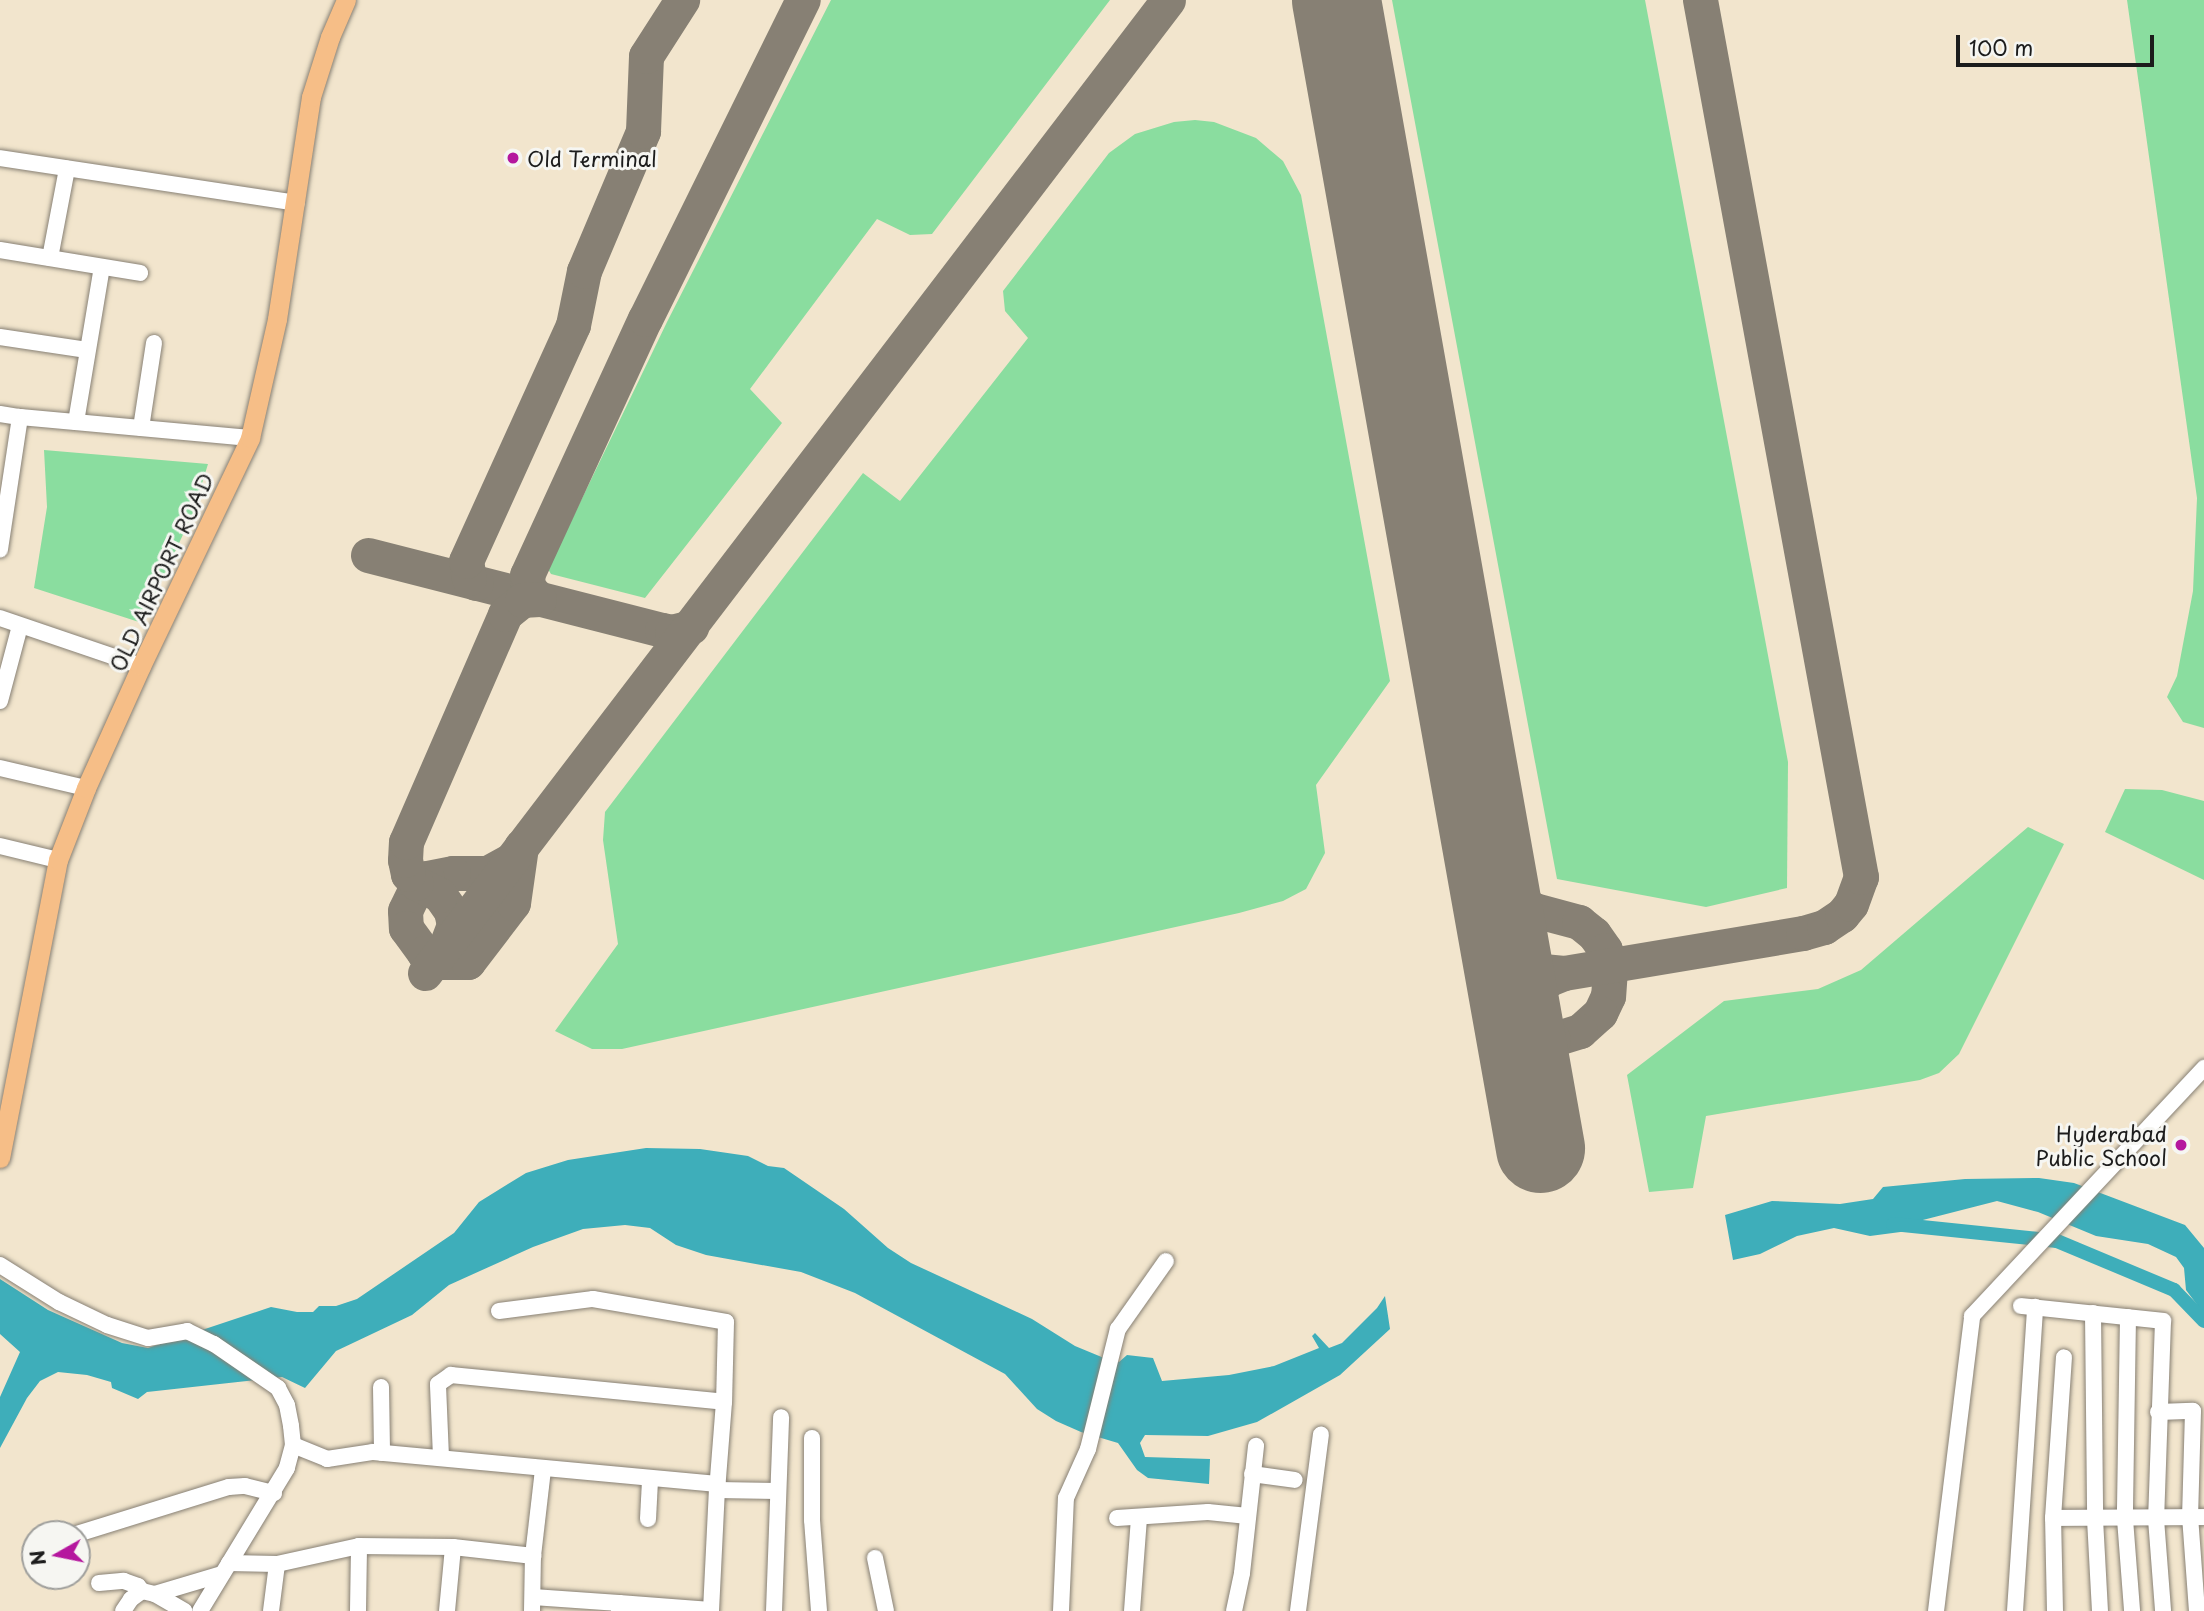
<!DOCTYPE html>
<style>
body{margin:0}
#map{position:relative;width:2204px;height:1611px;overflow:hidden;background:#f2e5cd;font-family:"Playpen Sans",sans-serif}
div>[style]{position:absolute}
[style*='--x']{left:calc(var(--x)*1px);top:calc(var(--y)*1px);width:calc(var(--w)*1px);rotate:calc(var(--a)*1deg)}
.green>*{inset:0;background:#8add9f}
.water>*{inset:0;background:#3eaeba}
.canal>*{height:14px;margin:-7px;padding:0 7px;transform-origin:7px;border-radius:7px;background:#3eaeba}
.taxiway>*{height:35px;margin:-17.5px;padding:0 17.5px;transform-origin:17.5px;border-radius:17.5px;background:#878074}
.runway>*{height:89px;margin:-44.5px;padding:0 44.5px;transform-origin:44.5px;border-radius:44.5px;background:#878074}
.roads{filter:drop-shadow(0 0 2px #878074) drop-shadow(0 0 2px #878074)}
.minor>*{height:16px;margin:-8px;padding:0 8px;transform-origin:8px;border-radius:8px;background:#fff}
.major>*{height:19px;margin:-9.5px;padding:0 9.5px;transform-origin:9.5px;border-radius:9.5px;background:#f6be87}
.dots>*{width:19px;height:19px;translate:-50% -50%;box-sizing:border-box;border:4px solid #f6f6f2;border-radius:50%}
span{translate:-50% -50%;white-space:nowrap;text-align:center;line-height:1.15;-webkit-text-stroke:6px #f6f6f2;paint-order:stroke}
.poi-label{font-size:21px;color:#1c1c1c}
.left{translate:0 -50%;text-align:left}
.right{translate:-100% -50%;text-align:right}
.street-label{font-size:21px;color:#1c1c1c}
.north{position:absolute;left:21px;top:1520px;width:70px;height:70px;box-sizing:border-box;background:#f6f6f2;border:2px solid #9f9f9c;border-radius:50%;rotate:261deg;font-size:19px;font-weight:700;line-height:28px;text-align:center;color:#1c1c1c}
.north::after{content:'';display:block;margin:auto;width:24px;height:32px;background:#b5179e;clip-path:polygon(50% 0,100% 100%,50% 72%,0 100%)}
.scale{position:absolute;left:1956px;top:35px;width:198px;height:32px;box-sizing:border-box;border:4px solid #1c1c1c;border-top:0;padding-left:9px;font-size:21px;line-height:24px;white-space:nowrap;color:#1c1c1c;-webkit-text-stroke:5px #f6f6f2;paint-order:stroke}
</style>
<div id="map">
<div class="green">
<div style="clip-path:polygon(831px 0,1110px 0,932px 234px,910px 235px,877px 219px,750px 389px,782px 423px,645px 598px,551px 574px,548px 569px,667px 322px)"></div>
<div style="clip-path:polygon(1392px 0,1645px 0,1788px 762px,1787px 888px,1706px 907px,1557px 879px)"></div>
<div style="clip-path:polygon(2127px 0,2204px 0,2204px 728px,2183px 722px,2167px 697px,2177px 676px,2193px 591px,2197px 498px)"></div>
<div style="clip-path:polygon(1195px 120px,1214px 122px,1256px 138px,1283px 161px,1301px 195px,1390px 681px,1316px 785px,1325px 853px,1306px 889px,1283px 901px,1239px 913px,622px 1049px,592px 1049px,555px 1031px,618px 944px,603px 840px,605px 812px,863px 473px,900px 501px,1028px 338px,1005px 311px,1003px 291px,1109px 153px,1135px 134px,1174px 122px)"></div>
<div style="clip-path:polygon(44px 450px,208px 464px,193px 513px,142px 623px,34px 588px,47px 507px)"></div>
<div style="clip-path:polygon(2125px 789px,2162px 790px,2204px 801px,2204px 880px,2105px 832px)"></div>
<div style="clip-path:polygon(2028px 827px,2064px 844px,1959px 1054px,1939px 1073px,1920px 1080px,1706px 1116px,1693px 1188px,1649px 1192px,1627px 1075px,1724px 1001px,1818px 989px,1861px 970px)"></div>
</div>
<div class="water">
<div style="clip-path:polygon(646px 1148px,700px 1149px,748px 1156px,768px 1166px,784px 1168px,844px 1209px,888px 1248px,911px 1263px,1032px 1319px,1075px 1346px,1104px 1358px,1119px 1362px,1127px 1355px,1153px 1358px,1162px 1381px,1229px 1375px,1274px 1366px,1319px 1348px,1312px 1336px,1315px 1333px,1329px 1348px,1342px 1343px,1377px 1308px,1385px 1296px,1390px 1329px,1340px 1375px,1257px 1422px,1208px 1436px,1145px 1435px,1140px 1443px,1145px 1457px,1210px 1459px,1209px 1484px,1148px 1478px,1137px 1470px,1118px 1443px,1081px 1432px,1056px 1421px,1037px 1409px,1005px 1374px,855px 1293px,801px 1272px,706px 1255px,676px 1245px,650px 1228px,625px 1225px,583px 1229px,533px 1247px,449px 1285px,412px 1315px,336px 1351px,305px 1388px,282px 1377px,147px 1392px,138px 1399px,112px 1388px,111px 1382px,87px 1375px,58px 1372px,40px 1381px,27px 1398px,0 1448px,0 1397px,20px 1352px,0 1334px,0 1279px,48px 1310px,122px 1343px,148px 1348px,271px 1307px,297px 1312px,313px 1312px,319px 1306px,336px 1306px,357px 1299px,454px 1233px,479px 1202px,526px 1173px,568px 1160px)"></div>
<div style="clip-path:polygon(2039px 1178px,2074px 1183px,2185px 1225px,2204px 1248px,2204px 1314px,2186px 1290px,2184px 1268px,2176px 1257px,2148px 1244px,2096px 1236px,2038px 1212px,1997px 1201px,1915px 1222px,1908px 1231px,1870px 1236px,1834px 1228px,1797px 1236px,1760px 1254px,1733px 1260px,1725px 1215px,1772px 1201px,1840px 1204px,1873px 1199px,1883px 1187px,1965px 1179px)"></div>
</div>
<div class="canal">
<div style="--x:1893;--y:1224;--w:165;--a:5.9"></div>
<div style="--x:2057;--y:1241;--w:127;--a:22.7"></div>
<div style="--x:2174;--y:1290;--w:43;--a:45.9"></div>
</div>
<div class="taxiway">
<div style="--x:368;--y:555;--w:303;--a:14.3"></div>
<div style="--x:662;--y:630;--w:10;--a:11"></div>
<div style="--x:672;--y:632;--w:20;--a:-15"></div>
<div style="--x:476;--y:583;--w:9;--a:-144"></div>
<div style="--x:469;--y:578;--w:17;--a:-100"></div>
<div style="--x:466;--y:561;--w:259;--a:-65.6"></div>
<div style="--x:573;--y:325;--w:55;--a:-78.5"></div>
<div style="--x:584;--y:271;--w:152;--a:-67.1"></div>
<div style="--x:643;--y:131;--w:75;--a:-87.7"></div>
<div style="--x:646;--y:56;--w:67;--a:-57.3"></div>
<div style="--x:539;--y:599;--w:16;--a:-135"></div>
<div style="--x:528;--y:588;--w:13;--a:-94"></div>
<div style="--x:527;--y:575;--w:282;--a:-65.3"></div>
<div style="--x:645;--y:319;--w:356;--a:-63.7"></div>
<div style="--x:1487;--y:854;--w:35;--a:63"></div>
<div style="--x:1503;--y:885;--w:22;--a:43"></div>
<div style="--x:1519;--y:900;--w:18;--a:34"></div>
<div style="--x:1534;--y:910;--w:47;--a:14.9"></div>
<div style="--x:1579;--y:922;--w:19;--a:39"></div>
<div style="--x:1594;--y:934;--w:19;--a:55"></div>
<div style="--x:1605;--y:950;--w:20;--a:75"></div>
<div style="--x:1610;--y:969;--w:27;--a:94"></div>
<div style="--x:1608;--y:996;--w:19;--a:115"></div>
<div style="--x:1600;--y:1013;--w:27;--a:138"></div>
<div style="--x:1580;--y:1031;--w:28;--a:163"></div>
<div style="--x:1553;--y:1039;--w:20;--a:-174"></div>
<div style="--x:1533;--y:1037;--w:20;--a:-156"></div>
<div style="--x:1515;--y:1029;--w:30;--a:-131"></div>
<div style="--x:1495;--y:1006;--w:30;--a:-105"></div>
<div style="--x:1487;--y:977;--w:115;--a:-89.5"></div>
<div style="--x:511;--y:860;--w:26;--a:151"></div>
<div style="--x:488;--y:873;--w:35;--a:180"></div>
<div style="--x:453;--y:873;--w:26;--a:169"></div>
<div style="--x:427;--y:878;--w:15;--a:138"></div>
<div style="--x:416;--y:888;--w:25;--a:116"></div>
<div style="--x:405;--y:911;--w:17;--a:87"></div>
<div style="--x:406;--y:928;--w:31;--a:54"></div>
<div style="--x:424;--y:953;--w:18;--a:29"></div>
<div style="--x:440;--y:962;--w:28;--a:0"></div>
<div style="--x:468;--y:962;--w:74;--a:-52.7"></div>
<div style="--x:513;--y:903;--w:57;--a:-81.9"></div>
<div style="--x:1501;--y:934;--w:21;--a:59"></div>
<div style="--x:1512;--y:952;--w:17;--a:40"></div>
<div style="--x:1525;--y:963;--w:20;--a:24"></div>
<div style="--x:1543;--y:971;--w:21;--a:5"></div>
<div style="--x:447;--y:943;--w:19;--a:-69"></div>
<div style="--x:454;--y:925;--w:14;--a:-102"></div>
<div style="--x:451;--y:911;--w:19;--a:-125"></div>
<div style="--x:440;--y:895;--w:27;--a:-153"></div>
<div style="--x:416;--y:883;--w:12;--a:-132"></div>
<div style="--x:408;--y:874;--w:14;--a:-102"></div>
<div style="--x:405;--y:860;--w:18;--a:-87"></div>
<div style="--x:406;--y:842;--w:249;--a:-66.5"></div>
<div style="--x:505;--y:614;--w:22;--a:-39"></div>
<div style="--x:522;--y:600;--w:17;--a:-3"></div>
<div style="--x:425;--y:973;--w:1224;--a:-52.63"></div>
<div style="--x:1518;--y:1031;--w:32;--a:-74"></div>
<div style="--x:1527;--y:1000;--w:30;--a:-44"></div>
<div style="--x:1549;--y:979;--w:16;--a:-22"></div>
<div style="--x:1564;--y:973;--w:242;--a:-9.5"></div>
<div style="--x:1803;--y:933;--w:22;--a:-16"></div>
<div style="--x:1824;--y:927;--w:22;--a:-34"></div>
<div style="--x:1842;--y:915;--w:14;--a:-51"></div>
<div style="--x:1851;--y:904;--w:29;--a:-70"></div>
<div style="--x:1861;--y:877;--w:892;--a:-100.4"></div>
</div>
<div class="runway">
<div style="--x:1336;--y:0;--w:1166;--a:79.92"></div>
</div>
<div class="roads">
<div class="minor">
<div style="--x:0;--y:158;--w:300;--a:8.6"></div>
<div style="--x:0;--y:250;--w:142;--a:9.3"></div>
<div style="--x:50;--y:258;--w:91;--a:-79.2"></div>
<div style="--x:0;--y:337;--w:88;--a:8.5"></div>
<div style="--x:0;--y:414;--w:20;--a:9"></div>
<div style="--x:20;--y:417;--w:134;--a:98.6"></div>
<div style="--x:20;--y:417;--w:231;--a:5.2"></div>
<div style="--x:76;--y:422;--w:157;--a:-80.5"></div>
<div style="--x:141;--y:428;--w:86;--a:-81.3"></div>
<div style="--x:0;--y:618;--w:149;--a:18.8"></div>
<div style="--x:0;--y:701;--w:78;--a:-75.1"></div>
<div style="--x:0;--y:768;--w:88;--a:13.1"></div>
<div style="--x:0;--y:846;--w:60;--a:13.6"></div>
<div style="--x:0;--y:1265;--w:70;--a:32.1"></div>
<div style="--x:59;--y:1302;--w:53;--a:25.6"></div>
<div style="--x:107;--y:1325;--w:43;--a:17.6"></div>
<div style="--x:148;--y:1338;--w:40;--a:-10"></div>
<div style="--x:187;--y:1331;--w:30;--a:26"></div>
<div style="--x:214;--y:1344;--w:78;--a:34.5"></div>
<div style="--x:278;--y:1388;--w:19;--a:62"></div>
<div style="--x:287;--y:1405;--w:21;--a:79"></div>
<div style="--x:291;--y:1426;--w:19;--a:84"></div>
<div style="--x:293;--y:1445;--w:24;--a:105"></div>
<div style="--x:287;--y:1468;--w:167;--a:121.3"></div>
<div style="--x:2021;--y:1306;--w:143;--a:6"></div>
<div style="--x:2163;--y:1321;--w:198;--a:92"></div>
<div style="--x:2156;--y:1519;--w:92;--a:85.6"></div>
<div style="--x:499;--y:1311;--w:95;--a:-7.3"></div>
<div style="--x:593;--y:1299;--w:135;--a:9.8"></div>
<div style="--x:726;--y:1322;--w:80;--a:91.4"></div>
<div style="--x:724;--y:1402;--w:88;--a:94.5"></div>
<div style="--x:2093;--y:1313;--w:206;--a:89.4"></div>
<div style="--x:2095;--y:1519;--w:92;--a:86.9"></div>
<div style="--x:2128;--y:1317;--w:202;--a:90.9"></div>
<div style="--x:2125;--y:1519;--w:92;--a:85.6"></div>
<div style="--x:381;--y:1387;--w:66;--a:89.1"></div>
<div style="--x:2158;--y:1412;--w:35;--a:-2"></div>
<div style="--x:2193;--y:1411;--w:105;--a:91.6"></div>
<div style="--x:2190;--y:1516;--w:95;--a:85.8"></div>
<div style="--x:812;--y:1438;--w:82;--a:90"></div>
<div style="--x:812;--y:1520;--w:91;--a:85.6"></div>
<div style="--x:293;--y:1445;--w:37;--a:22"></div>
<div style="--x:327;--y:1459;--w:47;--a:-8.7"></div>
<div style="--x:373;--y:1452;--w:346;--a:5.3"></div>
<div style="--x:441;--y:1457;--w:73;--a:-92.4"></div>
<div style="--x:438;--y:1384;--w:16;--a:-35"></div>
<div style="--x:451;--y:1375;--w:274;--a:5.6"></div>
<div style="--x:1252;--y:1474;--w:43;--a:7.9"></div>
<div style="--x:1117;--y:1518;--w:91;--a:-3.8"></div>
<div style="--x:1208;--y:1512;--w:40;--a:5.7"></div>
<div style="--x:2053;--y:1518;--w:151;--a:-0.4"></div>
<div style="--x:648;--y:1519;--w:39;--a:-87"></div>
<div style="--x:77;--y:1534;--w:159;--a:-17.2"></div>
<div style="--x:229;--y:1487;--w:16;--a:-4"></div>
<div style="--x:245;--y:1486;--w:30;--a:14"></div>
<div style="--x:875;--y:1558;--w:54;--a:78.3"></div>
<div style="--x:229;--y:1563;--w:48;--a:1.2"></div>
<div style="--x:277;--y:1564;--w:84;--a:-12.4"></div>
<div style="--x:99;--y:1583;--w:25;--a:-5"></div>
<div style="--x:124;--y:1581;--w:15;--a:20"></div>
<div style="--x:138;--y:1586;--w:6;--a:51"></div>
<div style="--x:155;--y:1594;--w:70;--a:-16.6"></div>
<div style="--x:533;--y:1597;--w:86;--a:4"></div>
<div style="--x:619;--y:1603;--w:8;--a:90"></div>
<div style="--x:619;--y:1603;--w:92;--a:4.4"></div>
<div style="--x:123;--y:1611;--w:14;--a:-56"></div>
<div style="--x:131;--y:1599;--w:14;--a:-36"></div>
<div style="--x:142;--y:1591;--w:13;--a:13"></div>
<div style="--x:155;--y:1594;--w:34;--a:30"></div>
<div style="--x:271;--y:1611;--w:47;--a:-82.7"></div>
<div style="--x:358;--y:1611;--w:65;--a:-89.1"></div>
<div style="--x:359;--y:1546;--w:94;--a:0.6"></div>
<div style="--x:453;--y:1547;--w:81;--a:6.4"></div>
<div style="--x:447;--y:1611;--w:64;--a:-84.6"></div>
<div style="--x:532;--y:1611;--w:55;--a:-89"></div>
<div style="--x:533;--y:1556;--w:88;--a:-83.4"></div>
<div style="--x:711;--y:1611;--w:121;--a:-87.2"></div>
<div style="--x:717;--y:1490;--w:60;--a:1"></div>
<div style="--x:774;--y:1611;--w:194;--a:-87.9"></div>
<div style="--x:1061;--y:1611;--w:113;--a:-87.5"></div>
<div style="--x:1066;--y:1498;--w:54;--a:-65.8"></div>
<div style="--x:1088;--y:1449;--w:124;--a:-76"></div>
<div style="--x:1118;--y:1329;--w:83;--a:-54.8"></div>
<div style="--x:1132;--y:1611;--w:93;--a:-85.7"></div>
<div style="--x:1234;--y:1611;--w:39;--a:-78"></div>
<div style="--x:1242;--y:1573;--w:128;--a:-83.7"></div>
<div style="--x:1298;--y:1611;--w:178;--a:-82.6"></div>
<div style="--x:1936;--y:1611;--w:297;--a:-83"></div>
<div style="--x:1972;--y:1316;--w:340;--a:-46.9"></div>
<div style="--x:2015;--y:1611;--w:305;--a:-86.2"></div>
<div style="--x:2055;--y:1611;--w:93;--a:-91.2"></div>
<div style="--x:2053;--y:1518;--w:161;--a:-86.1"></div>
</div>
<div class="major">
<div style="--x:0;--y:1158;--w:304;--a:-79"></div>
<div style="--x:58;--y:860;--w:77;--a:-68.7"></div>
<div style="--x:86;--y:788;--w:134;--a:-65.7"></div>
<div style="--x:141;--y:666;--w:253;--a:-64.4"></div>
<div style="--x:250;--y:438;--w:122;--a:-77.2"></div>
<div style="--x:277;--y:319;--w:225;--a:-81.3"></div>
<div style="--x:311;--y:97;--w:63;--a:-72.4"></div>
<div style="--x:330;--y:37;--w:40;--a:-66.6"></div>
</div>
</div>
<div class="dots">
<div style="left:513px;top:158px;background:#b5179e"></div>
<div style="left:2181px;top:1145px;background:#b5179e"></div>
</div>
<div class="poi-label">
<span class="left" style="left:527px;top:158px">Old Terminal</span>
<span class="right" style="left:2167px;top:1145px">Hyderabad<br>Public School</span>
</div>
<div class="street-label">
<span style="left:161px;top:572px;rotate:-65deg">OLD AIRPORT ROAD</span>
</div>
<div class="north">N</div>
<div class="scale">100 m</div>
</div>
